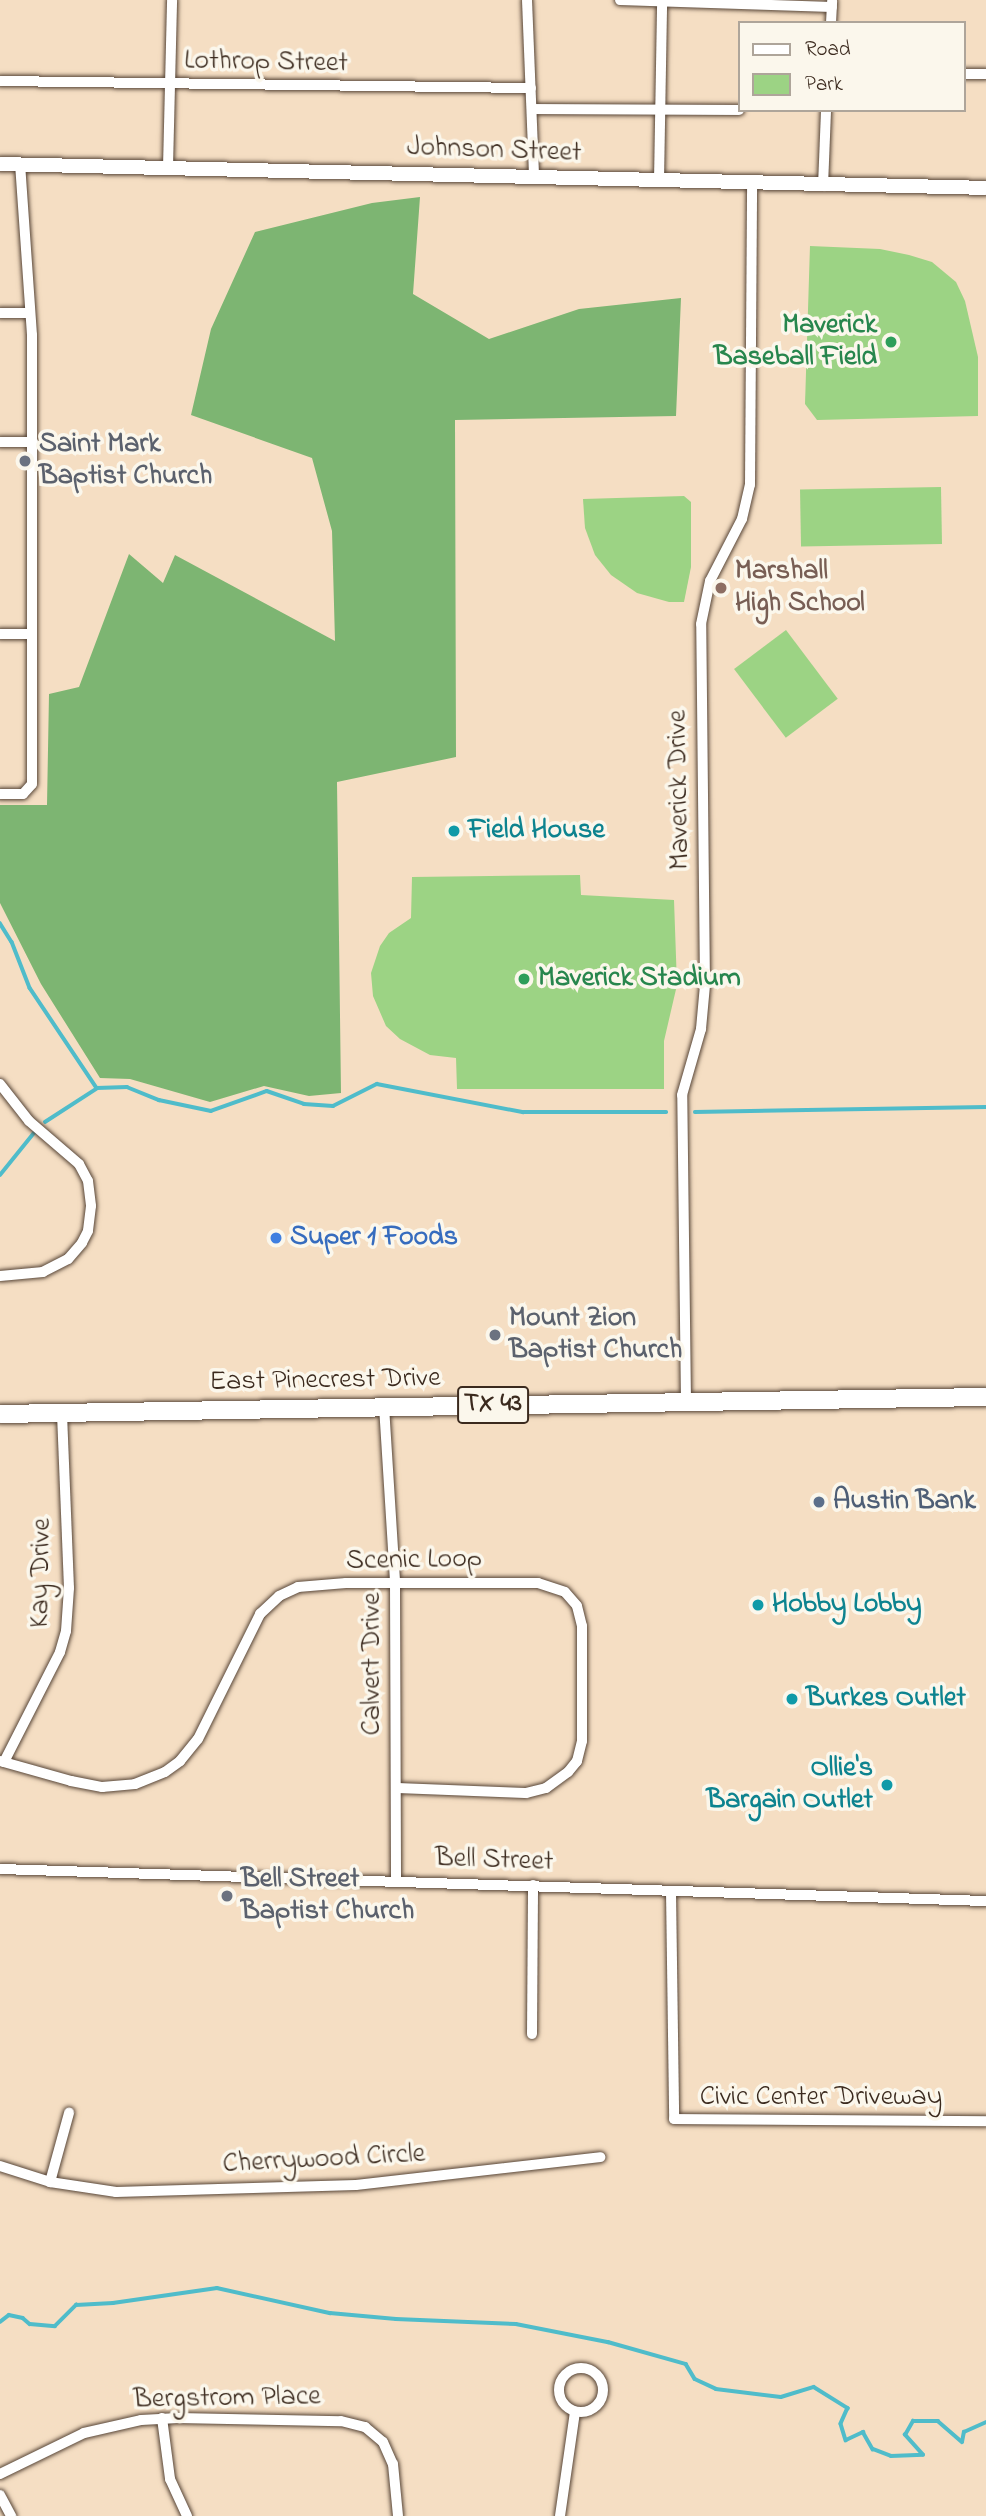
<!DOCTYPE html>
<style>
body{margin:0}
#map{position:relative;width:986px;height:2516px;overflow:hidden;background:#f5dec3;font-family:"Indie Flower",sans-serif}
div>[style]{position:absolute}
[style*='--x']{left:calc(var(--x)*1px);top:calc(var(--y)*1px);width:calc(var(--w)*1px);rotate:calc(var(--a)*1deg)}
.green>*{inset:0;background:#9cd384;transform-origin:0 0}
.forest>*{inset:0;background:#7db572}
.stream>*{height:3.5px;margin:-1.75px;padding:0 1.75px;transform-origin:1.75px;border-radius:1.75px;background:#4fbcca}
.roads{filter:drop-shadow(0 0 2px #574537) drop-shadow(0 0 2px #574537)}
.minor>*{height:10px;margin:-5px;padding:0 5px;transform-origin:5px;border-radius:5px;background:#fff}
.minor>.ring{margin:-5px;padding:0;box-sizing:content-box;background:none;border:10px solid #fff;border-radius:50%}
.tertiary>*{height:14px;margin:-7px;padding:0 7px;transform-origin:7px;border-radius:7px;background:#fff}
.primary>*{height:18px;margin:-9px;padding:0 9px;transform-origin:9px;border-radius:9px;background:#fff}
.dots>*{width:19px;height:19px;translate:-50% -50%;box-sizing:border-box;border:4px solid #fbf7ec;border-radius:50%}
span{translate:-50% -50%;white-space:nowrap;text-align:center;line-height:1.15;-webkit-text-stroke:7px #fbf7ec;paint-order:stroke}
.shield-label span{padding:2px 5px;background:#fbf7ec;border:2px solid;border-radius:5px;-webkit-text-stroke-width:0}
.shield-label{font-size:26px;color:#3b2a1e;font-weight:700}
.street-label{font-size:28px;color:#3b2a1e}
.leisure-label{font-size:28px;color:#27864d;font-weight:700}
.right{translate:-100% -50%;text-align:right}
.left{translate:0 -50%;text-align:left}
.worship-label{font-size:28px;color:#5b616d;font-weight:700}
.education-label{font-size:28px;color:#785e54;font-weight:700}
.culture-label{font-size:28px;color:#0d838f;font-weight:700}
.shop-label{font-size:28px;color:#366cbe;font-weight:700}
.service-label{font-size:28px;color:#4e5e75;font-weight:700}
.legend{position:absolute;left:738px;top:21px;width:228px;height:91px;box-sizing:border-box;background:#fbf7ec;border:2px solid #aea59a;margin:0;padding:9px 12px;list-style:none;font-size:21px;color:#3b2a1e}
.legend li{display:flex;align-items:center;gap:14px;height:35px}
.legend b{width:35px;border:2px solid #aea59a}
</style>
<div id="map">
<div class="green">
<div style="clip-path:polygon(810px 246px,880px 249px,909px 255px,932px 262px,956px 282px,965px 301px,978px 357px,978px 416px,817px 420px,805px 404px)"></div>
<div style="left:941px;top:487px;width:57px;height:141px;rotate:89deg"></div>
<div style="clip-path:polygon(684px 496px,691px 502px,691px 567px,684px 602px,669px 602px,637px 593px,611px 575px,595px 555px,585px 528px,583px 499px)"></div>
<div style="left:786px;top:630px;width:86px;height:65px;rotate:53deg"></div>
<div style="clip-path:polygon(580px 875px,581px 895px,674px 900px,677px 985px,664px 1041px,664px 1089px,457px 1089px,456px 1058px,430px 1055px,400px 1039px,386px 1026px,373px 996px,371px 973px,380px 946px,389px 933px,411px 918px,412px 877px)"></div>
</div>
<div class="forest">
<div style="clip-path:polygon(420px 197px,413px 294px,489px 339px,579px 309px,681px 298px,676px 416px,455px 420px,456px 757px,337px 782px,341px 1093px,309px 1096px,264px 1086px,210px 1102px,130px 1079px,100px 1078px,41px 984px,0 903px,0 805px,47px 805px,49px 694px,79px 687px,129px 554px,163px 583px,175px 555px,335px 641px,332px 531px,312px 458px,191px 415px,211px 329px,255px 232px,372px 203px)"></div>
</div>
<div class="stream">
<div style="--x:0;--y:923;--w:22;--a:58"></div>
<div style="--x:12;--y:942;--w:49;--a:68.6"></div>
<div style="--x:30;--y:988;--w:120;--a:56.2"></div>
<div style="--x:97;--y:1088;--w:30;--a:-2"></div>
<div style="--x:127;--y:1087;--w:35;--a:22"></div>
<div style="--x:159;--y:1100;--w:53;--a:11.9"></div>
<div style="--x:211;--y:1111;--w:59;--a:-19.7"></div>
<div style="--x:267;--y:1091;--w:39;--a:19"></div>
<div style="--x:304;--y:1104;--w:29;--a:4"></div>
<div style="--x:333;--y:1106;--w:49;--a:-26.6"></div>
<div style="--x:377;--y:1084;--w:149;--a:10.9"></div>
<div style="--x:523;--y:1112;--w:143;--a:0"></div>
<div style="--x:695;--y:1112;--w:291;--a:-1"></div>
<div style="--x:45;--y:1122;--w:61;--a:-32.9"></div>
<div style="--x:0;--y:1175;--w:54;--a:-51"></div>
<div style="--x:0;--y:2322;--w:11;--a:-38"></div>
<div style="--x:9;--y:2315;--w:14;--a:12"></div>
<div style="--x:23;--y:2318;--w:9;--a:41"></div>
<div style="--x:30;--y:2324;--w:25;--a:5"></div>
<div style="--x:55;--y:2326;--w:30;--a:-45"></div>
<div style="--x:76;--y:2305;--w:37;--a:-3"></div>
<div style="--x:113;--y:2303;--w:105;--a:-8.2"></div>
<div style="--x:217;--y:2288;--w:116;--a:12.5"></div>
<div style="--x:330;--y:2313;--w:66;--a:5.2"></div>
<div style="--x:396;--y:2319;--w:120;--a:2.4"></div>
<div style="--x:516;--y:2324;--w:94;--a:11.1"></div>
<div style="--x:608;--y:2342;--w:81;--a:15.8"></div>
<div style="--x:686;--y:2364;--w:17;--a:59"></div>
<div style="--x:695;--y:2379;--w:23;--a:25"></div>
<div style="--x:716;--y:2389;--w:65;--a:7"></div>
<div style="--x:781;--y:2397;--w:34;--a:-17"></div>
<div style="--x:814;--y:2387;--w:40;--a:32"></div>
<div style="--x:848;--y:2408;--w:17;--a:114"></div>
<div style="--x:841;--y:2424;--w:17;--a:73"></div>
<div style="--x:846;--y:2440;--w:19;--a:-25"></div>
<div style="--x:863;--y:2432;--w:20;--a:60"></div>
<div style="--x:873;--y:2449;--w:19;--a:21"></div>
<div style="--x:891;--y:2456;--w:32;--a:-2"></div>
<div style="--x:923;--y:2455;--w:27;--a:-132"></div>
<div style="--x:905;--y:2435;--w:16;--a:-60"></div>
<div style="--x:913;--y:2421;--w:25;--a:0"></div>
<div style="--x:938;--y:2421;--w:32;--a:41"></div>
<div style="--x:962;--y:2442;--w:10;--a:-79"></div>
<div style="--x:964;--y:2432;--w:24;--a:-24"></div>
</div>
<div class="roads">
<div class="minor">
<div style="--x:527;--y:0;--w:177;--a:87.7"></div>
<div style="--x:620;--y:0;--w:212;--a:1.9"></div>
<div style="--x:831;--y:23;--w:22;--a:-87"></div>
<div style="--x:963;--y:74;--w:23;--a:0"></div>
<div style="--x:0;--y:81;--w:531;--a:0.76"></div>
<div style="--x:532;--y:109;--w:207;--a:0.3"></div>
<div style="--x:168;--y:167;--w:167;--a:-88.6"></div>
<div style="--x:659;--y:181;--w:179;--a:-89"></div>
<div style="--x:823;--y:186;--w:76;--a:-87.7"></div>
<div style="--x:0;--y:313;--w:28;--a:0"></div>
<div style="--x:0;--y:442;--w:33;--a:0"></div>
<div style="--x:0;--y:634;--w:31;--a:0"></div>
<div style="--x:0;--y:794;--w:23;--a:0"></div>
<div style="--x:23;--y:794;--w:13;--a:-48"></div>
<div style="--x:32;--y:784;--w:449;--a:-90"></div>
<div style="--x:32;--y:335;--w:170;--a:-94"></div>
<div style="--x:0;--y:1084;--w:47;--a:51.9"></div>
<div style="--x:29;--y:1121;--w:66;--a:40.7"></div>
<div style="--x:79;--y:1164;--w:19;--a:62"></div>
<div style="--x:88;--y:1181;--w:25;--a:83"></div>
<div style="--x:91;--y:1206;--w:25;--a:97"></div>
<div style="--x:88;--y:1231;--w:13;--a:117"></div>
<div style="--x:82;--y:1243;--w:21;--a:131"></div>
<div style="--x:68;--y:1259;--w:28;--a:153"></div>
<div style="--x:43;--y:1272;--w:43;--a:174.7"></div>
<div style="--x:686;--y:1402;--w:307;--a:-90.7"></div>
<div style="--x:682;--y:1095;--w:69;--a:-73.9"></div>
<div style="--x:701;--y:1029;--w:44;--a:-84.8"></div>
<div style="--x:705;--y:985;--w:361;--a:-90.6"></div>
<div style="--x:701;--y:624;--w:44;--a:-78.2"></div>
<div style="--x:710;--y:581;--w:70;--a:-62.7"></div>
<div style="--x:742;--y:519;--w:35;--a:-77"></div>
<div style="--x:750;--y:485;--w:300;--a:-89.6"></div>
<div style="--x:384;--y:1406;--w:177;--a:86.4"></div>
<div style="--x:395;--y:1583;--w:298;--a:89.8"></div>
<div style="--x:0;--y:1761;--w:74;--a:15.7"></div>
<div style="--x:71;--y:1781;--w:32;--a:11"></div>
<div style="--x:102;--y:1787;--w:33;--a:-5"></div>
<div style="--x:135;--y:1784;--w:32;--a:-22"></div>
<div style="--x:165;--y:1772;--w:19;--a:-36"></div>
<div style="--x:180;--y:1761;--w:28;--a:-51"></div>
<div style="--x:198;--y:1739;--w:140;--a:-63.6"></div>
<div style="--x:260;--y:1614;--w:26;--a:-43"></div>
<div style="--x:279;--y:1596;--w:21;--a:-25"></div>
<div style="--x:298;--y:1587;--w:48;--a:-4.8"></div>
<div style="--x:346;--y:1583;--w:192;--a:0"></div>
<div style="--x:538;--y:1583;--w:28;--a:18"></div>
<div style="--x:565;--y:1592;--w:18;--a:49"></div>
<div style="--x:577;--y:1606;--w:21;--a:76"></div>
<div style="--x:582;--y:1626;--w:115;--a:90"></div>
<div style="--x:582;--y:1741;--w:21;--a:104"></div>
<div style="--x:577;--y:1761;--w:14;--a:129"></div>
<div style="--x:568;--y:1772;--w:27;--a:144"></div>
<div style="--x:546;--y:1788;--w:21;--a:166"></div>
<div style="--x:526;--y:1793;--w:130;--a:-177.8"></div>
<div style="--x:4;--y:1762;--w:123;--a:-63"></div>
<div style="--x:60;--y:1652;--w:22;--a:-74"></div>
<div style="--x:66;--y:1631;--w:43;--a:-86"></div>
<div style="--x:69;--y:1588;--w:175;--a:-92.3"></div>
<div style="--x:0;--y:1869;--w:987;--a:1.86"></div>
<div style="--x:671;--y:1891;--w:228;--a:89.2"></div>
<div style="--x:674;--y:2119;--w:312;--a:0.4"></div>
<div style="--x:532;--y:2034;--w:149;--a:-89.6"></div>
<div style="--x:0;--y:2166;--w:52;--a:17.7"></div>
<div style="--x:50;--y:2182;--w:67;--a:8.6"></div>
<div style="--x:116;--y:2192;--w:240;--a:-1.7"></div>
<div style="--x:356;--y:2185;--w:246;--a:-6.5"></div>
<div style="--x:50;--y:2182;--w:72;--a:-74.6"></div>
<div class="ring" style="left:559px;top:2368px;width:34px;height:34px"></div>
<div style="--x:162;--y:2418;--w:62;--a:82.5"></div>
<div style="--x:170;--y:2479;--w:41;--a:65.3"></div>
<div style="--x:0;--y:2474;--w:93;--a:-26"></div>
<div style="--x:84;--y:2433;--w:58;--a:-12.8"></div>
<div style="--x:141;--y:2420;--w:37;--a:-3"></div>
<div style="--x:178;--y:2418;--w:163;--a:1.1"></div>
<div style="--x:341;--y:2421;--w:25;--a:14"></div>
<div style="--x:365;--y:2427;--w:23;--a:40"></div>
<div style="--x:383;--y:2442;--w:24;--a:66"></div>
<div style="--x:393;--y:2464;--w:52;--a:84.5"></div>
<div style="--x:0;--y:2495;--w:24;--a:62"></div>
<div style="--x:560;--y:2516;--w:105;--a:-81.8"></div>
</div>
<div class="tertiary">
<div style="--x:0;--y:164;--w:986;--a:1.39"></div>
</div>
<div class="primary">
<div style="--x:0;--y:1414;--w:986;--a:-0.99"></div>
</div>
</div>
<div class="dots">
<div style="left:891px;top:342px;background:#2e9e5b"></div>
<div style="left:25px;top:461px;background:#6b7280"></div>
<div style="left:721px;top:588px;background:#8d6e63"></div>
<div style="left:454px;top:831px;background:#0f9aa8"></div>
<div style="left:524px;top:979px;background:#2e9e5b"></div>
<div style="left:276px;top:1238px;background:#3f7fe0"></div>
<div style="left:495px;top:1335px;background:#6b7280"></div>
<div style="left:819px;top:1502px;background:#5c6f8a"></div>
<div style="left:758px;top:1605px;background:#0f9aa8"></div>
<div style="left:792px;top:1699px;background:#0f9aa8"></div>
<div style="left:887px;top:1785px;background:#0f9aa8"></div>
<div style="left:227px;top:1896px;background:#6b7280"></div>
</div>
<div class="shield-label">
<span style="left:493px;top:1405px">TX 43</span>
</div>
<div class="street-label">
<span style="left:266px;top:63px;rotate:1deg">Lothrop Street</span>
<span style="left:494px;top:151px;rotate:2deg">Johnson Street</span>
<span style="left:680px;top:790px;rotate:-91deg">Maverick Drive</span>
<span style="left:325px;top:1381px;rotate:-1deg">East Pinecrest Drive</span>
<span style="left:414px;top:1561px;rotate:-1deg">Scenic Loop</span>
<span style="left:42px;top:1573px;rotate:-89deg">Kay Drive</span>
<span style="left:373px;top:1664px;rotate:-90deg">Calvert Drive</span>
<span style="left:494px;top:1861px;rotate:2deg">Bell Street</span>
<span style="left:821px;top:2098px">Civic Center Driveway</span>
<span style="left:324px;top:2160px;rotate:-3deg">Cherrywood Circle</span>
<span style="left:227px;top:2399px;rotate:-1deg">Bergstrom Place</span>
</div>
<div class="leisure-label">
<span class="right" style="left:877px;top:342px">Maverick<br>Baseball Field</span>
<span class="left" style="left:538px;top:979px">Maverick Stadium</span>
</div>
<div class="worship-label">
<span class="left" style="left:39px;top:461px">Saint Mark<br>Baptist Church</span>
<span class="left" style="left:509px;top:1335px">Mount Zion<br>Baptist Church</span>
<span class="left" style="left:241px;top:1896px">Bell Street<br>Baptist Church</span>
</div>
<div class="education-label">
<span class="left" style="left:735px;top:588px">Marshall<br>High School</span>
</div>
<div class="culture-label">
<span class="left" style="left:468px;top:831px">Field House</span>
<span class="left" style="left:772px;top:1605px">Hobby Lobby</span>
<span class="left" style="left:806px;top:1699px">Burkes Outlet</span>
<span class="right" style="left:873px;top:1785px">Ollie's<br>Bargain Outlet</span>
</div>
<div class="shop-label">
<span class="left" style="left:290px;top:1238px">Super 1 Foods</span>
</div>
<div class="service-label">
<span class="left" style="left:833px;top:1502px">Austin Bank</span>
</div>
<ul class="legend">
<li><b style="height:9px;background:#fff"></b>Road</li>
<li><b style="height:19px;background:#9cd384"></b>Park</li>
</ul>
</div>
